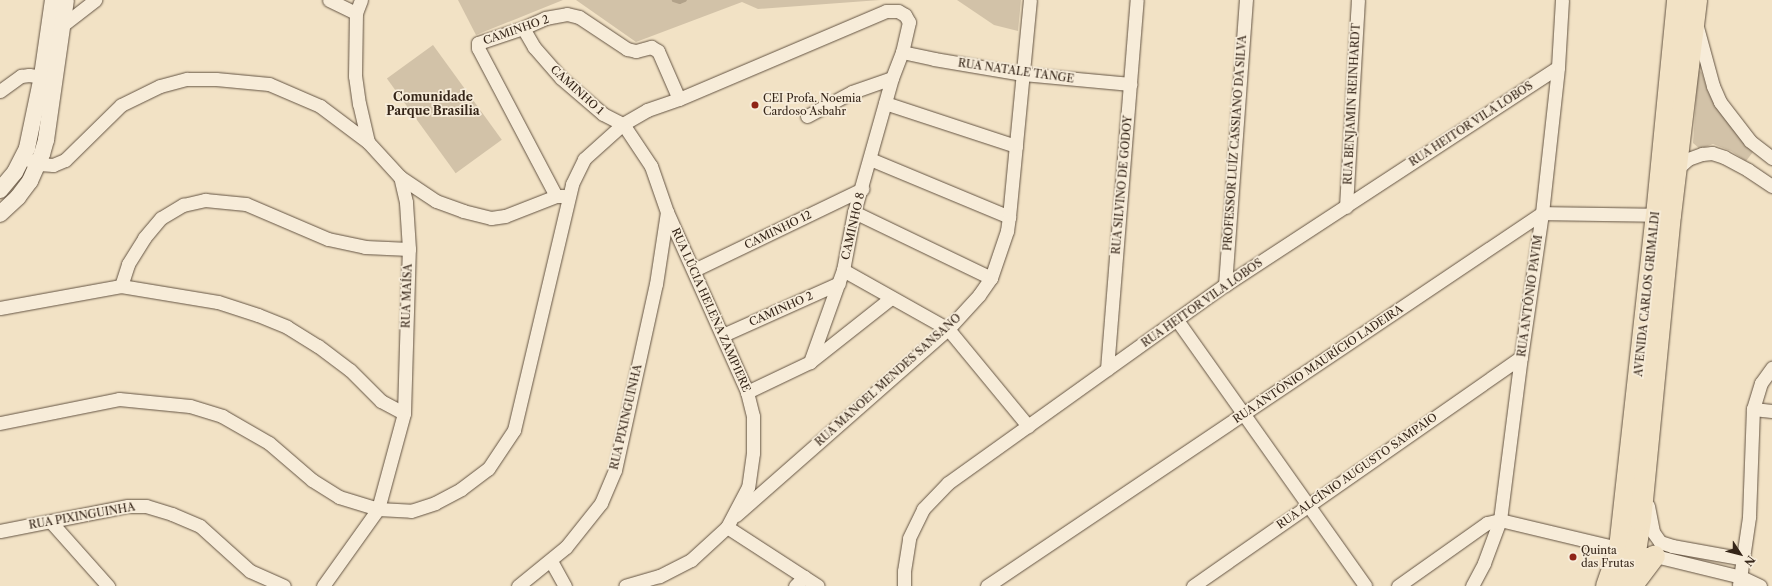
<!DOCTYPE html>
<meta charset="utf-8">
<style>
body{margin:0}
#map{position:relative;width:1772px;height:586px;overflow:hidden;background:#f2e2c5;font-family:"Libre Caslon Text",serif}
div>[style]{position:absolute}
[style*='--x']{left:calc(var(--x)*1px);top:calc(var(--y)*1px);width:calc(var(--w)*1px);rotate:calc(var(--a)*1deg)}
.green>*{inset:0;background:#d2c2a8;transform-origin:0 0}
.stream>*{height:3.5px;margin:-1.75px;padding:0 1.75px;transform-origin:1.75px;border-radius:1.75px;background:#b2a28a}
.roads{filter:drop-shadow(0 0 1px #645443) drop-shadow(0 0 1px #645443)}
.minor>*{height:13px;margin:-6.5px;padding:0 6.5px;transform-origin:6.5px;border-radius:6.5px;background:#f7ecd9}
.tertiary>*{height:16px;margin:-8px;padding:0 8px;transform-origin:8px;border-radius:8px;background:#f7ecd9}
.primary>*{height:21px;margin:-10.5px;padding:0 10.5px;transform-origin:10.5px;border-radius:10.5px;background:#f2e2c5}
.dots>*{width:11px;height:11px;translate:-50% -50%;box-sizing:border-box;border:2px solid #f7ecd9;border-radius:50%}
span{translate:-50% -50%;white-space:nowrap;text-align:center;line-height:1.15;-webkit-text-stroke:3.5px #f7ecd9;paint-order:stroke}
.street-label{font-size:11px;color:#352518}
.poi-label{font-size:11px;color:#352518}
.left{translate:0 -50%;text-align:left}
.neighbourhood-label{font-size:12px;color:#352518;font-weight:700}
.north{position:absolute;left:1720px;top:534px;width:40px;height:40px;-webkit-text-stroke:3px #f7ecd9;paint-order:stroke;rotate:126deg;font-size:11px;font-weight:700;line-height:16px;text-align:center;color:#352518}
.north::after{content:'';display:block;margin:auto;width:14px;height:18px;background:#352518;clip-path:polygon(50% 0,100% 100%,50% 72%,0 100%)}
</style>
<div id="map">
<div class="green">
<div style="clip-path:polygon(458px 0,563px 0,476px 35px)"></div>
<div style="clip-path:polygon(576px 0,880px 0,758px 9px,742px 2px,636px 42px)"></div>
<div style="clip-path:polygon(957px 0,1021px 0,1018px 31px,994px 25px)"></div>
<div style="left:433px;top:45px;width:117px;height:57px;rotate:54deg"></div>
<div style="clip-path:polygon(1698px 69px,1702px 73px,1708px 92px,1715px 105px,1753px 152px,1746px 161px,1731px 151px,1713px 144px,1700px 149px,1693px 143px)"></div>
</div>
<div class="stream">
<div style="--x:674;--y:0;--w:6;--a:18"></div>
<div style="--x:680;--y:2;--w:5;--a:-22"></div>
</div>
<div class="roads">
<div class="minor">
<div style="--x:329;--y:0;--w:30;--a:26"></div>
<div style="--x:57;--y:24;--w:6;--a:9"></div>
<div style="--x:63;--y:25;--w:41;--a:-38"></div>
<div style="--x:1697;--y:27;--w:61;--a:74.8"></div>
<div style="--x:1713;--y:86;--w:17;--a:66"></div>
<div style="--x:1720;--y:102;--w:49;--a:52.4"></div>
<div style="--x:1750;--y:141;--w:28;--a:38"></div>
<div style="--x:523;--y:28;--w:22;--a:60"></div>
<div style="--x:534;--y:47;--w:41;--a:48.9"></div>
<div style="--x:561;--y:78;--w:55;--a:40.6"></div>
<div style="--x:603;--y:114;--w:22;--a:27"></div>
<div style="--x:623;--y:124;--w:50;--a:56.3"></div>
<div style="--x:651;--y:166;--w:49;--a:70.8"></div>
<div style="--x:667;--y:212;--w:197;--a:66"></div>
<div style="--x:747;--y:392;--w:25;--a:76"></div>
<div style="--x:753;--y:416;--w:37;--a:90"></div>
<div style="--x:753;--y:453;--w:34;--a:98"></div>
<div style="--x:748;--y:487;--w:45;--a:117.7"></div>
<div style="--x:727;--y:527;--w:49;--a:137.5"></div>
<div style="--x:691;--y:560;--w:36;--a:153"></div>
<div style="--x:659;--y:576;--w:35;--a:164"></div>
<div style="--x:902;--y:52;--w:33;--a:12"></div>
<div style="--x:934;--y:59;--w:90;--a:9.6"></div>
<div style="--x:1023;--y:74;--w:108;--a:5.3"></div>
<div style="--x:0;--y:91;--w:26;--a:-36"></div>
<div style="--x:21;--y:76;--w:8;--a:-7"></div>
<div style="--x:29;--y:75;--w:22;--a:8"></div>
<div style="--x:885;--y:103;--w:138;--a:18.2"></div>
<div style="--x:807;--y:116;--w:51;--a:-28.1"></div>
<div style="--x:852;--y:92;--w:42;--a:-19.3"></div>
<div style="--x:870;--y:159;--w:151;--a:22.6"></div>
<div style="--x:29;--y:160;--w:11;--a:22"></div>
<div style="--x:39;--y:164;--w:14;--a:4"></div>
<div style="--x:53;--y:165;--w:13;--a:-23"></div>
<div style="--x:65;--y:160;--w:78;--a:-44.5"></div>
<div style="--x:121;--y:105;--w:43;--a:-26"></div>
<div style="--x:160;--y:86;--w:28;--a:-15"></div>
<div style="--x:187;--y:79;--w:29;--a:0"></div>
<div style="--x:216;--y:79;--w:53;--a:5.4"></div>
<div style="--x:269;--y:84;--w:56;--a:23.3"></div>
<div style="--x:320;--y:106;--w:60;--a:36.9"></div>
<div style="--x:1677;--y:169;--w:15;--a:-42"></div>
<div style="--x:1688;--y:159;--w:15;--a:-20"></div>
<div style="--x:1702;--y:154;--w:10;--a:-6"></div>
<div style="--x:1712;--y:153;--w:13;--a:18"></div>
<div style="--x:1724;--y:157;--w:27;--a:28"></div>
<div style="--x:1748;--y:170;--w:29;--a:34"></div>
<div style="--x:400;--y:177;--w:43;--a:33.7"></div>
<div style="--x:436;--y:201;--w:29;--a:20"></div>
<div style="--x:463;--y:211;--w:29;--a:14"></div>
<div style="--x:491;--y:218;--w:14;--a:-8"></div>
<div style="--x:505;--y:216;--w:55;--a:-21.4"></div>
<div style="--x:556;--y:196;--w:8;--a:0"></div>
<div style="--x:556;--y:196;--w:167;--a:-117.8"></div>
<div style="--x:478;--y:48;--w:5;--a:-90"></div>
<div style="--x:478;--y:43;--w:47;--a:-18.4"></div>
<div style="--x:523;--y:28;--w:24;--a:-24"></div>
<div style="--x:545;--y:18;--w:22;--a:-10"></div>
<div style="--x:567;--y:14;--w:12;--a:14"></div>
<div style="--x:579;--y:17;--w:58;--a:33.7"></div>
<div style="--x:627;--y:49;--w:9;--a:13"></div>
<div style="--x:636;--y:51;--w:16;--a:-15"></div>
<div style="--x:651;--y:47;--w:8;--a:30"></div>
<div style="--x:658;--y:51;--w:52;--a:66.4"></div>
<div style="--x:1346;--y:207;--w:207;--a:-86.7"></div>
<div style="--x:854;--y:212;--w:152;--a:25.7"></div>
<div style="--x:694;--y:270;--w:187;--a:-25.7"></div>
<div style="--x:843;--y:270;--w:120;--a:29.3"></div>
<div style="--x:948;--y:329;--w:126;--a:50.5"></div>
<div style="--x:1225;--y:285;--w:286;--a:-85.8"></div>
<div style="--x:121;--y:286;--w:23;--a:-72"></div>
<div style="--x:128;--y:264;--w:31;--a:-58"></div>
<div style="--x:144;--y:238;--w:26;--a:-50"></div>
<div style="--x:161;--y:218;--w:26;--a:-31"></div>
<div style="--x:183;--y:205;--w:23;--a:-13"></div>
<div style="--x:205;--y:200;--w:41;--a:5.6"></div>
<div style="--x:246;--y:204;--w:89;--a:23.1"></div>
<div style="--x:328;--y:239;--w:38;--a:12"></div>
<div style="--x:365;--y:247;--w:44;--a:2.6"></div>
<div style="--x:0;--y:308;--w:123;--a:-10.3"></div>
<div style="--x:121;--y:286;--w:98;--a:9.4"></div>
<div style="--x:218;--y:302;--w:42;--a:18"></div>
<div style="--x:258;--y:315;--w:31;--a:22"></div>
<div style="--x:287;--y:327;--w:36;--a:32"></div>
<div style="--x:318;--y:346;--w:40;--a:37"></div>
<div style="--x:350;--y:370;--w:44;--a:45"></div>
<div style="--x:381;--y:401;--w:26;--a:28"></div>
<div style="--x:1177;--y:320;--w:326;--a:54.7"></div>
<div style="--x:723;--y:335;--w:127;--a:-24.1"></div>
<div style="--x:810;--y:362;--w:103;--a:-38.3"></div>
<div style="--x:1107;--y:369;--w:370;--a:-85.4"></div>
<div style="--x:1753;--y:409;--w:19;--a:6"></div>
<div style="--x:0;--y:423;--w:121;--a:-11.4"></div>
<div style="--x:119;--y:399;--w:71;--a:5.6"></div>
<div style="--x:190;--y:406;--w:34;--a:17"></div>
<div style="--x:222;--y:416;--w:54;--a:29.9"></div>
<div style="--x:269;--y:443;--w:57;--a:40.7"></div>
<div style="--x:312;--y:480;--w:32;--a:32"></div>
<div style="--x:339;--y:497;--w:41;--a:17.1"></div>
<div style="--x:378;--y:509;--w:33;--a:3"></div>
<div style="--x:411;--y:511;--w:25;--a:-18"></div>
<div style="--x:435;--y:503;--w:30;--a:-28"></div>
<div style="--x:461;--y:489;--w:34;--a:-37"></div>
<div style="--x:488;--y:469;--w:47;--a:-56.3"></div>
<div style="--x:514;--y:430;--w:253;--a:-76.7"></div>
<div style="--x:572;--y:184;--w:28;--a:-64"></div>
<div style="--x:584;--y:159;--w:52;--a:-41.9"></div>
<div style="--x:623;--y:124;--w:28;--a:-30"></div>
<div style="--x:647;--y:110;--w:34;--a:-19"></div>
<div style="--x:679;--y:99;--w:225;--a:-23"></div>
<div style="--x:886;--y:11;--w:12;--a:0"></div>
<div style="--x:898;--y:11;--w:8;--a:30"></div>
<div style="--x:905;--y:15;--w:8;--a:60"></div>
<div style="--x:909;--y:22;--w:31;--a:103"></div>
<div style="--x:902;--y:52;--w:28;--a:111"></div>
<div style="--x:892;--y:78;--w:139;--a:105.8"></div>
<div style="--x:854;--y:212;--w:59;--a:100.7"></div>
<div style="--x:843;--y:270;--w:98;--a:109.7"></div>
<div style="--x:810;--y:362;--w:70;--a:154.5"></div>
<div style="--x:1648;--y:506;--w:26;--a:79"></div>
<div style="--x:1653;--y:532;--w:12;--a:55"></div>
<div style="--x:1660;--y:542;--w:13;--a:18"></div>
<div style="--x:1672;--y:546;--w:73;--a:10.2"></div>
<div style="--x:736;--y:515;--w:282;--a:-41.3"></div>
<div style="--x:948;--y:329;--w:46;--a:-47.6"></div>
<div style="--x:979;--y:295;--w:21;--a:-55"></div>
<div style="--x:991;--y:278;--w:50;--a:-71.2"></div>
<div style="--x:1007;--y:231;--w:14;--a:-82"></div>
<div style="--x:1009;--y:217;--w:218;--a:-84.5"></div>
<div style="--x:51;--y:522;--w:86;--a:48.3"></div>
<div style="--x:727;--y:527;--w:108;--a:33"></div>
<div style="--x:0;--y:531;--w:130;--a:-11.1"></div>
<div style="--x:128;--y:506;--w:18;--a:0"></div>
<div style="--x:146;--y:506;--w:27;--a:17"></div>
<div style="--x:172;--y:514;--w:30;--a:23"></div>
<div style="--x:200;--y:526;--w:67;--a:42"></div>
<div style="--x:250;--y:571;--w:37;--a:24"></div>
<div style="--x:1647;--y:554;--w:97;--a:13.7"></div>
<div style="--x:1741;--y:577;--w:21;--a:25"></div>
<div style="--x:551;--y:561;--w:29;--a:61"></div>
<div style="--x:1739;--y:585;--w:69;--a:-81.6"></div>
<div style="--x:1749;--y:517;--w:108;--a:-87.9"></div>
<div style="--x:1753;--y:409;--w:27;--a:-73"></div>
<div style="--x:1761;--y:383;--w:19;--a:-54"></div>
<div style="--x:323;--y:586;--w:95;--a:-54.5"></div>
<div style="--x:378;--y:509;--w:99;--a:-74.8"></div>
<div style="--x:404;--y:413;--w:164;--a:-88.3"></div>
<div style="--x:409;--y:249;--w:47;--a:-93.7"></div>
<div style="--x:406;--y:202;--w:26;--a:-103"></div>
<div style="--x:400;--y:177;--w:47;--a:-132.4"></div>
<div style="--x:368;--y:142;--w:39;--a:-103"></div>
<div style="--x:359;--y:104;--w:28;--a:-98"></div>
<div style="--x:355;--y:76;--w:63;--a:-89.1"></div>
<div style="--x:356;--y:13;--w:14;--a:-69"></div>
<div style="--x:518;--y:586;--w:62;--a:-39.1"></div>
<div style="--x:566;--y:547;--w:56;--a:-51.5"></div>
<div style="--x:601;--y:503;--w:36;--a:-67"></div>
<div style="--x:615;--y:470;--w:190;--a:-77.6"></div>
<div style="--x:656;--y:284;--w:73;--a:-81.3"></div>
<div style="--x:795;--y:586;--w:13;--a:-45"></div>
<div style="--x:904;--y:586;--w:15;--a:-90"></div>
<div style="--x:904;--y:571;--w:33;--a:-81"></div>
<div style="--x:909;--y:538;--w:32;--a:-64"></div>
<div style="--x:923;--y:509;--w:36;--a:-46"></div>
<div style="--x:948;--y:483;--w:340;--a:-35.6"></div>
<div style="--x:1225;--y:285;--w:398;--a:-33.2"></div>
<div style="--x:987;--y:586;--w:669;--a:-33.9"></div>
<div style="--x:1542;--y:213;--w:121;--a:0.9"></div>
<div style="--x:1193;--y:586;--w:400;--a:-34.9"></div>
<div style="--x:1398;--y:586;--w:109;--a:-35.3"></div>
<div style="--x:1487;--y:523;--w:13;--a:-13"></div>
<div style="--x:1500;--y:520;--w:130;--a:13.4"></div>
<div style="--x:1472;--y:586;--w:26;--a:-62"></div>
<div style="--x:1484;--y:563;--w:46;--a:-69.6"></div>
<div style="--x:1500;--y:520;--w:164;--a:-82.7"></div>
<div style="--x:1521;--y:357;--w:146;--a:-81.7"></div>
<div style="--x:1542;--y:213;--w:147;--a:-83.7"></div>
<div style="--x:1558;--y:67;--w:67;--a:-86.6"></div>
</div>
<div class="tertiary">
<div style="--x:0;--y:190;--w:23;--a:-50"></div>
<div style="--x:15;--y:172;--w:27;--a:-63"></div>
<div style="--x:27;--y:148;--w:74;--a:-78.2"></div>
<div style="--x:42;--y:76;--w:77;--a:-81.8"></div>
<div style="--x:0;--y:214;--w:25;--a:-43"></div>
<div style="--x:18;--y:197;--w:20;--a:-53"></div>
<div style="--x:30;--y:181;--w:30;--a:-66"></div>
<div style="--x:42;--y:154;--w:15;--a:-74"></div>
<div style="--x:46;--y:140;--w:141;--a:-81.9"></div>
</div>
<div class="primary">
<div style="--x:1606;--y:586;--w:40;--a:-71.1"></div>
<div style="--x:1619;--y:548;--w:335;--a:-83.7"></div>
<div style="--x:1656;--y:215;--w:216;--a:-84.4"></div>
<div style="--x:1624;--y:586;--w:37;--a:-73"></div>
<div style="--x:1635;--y:551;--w:31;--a:-81"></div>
<div style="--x:1640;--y:520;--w:306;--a:-84.4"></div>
<div style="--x:1670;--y:215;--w:217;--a:-83.1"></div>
<div style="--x:1631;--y:586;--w:38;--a:-53"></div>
</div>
</div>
<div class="dots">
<div style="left:755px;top:105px;background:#8f2418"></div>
<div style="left:1573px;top:557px;background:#8f2418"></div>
</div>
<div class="street-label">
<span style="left:516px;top:30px;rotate:-19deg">CAMINHO 2</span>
<span style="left:1016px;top:71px;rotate:8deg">RUA NATALE TANGE</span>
<span style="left:577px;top:90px;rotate:42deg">CAMINHO 1</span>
<span style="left:1352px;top:104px;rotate:-87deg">RUA BENJAMIN REINHARDT</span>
<span style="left:1471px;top:124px;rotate:-33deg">RUA HEITOR VILA LOBOS</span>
<span style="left:1235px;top:143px;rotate:-86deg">PROFESSOR LUÍZ CASSIANO DA SILVA</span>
<span style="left:1122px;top:185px;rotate:-85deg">RUA SILVINO DE GODOY</span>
<span style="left:853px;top:226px;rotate:-77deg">CAMINHO 8</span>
<span style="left:778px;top:230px;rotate:-26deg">CAMINHO 12</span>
<span style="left:1647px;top:294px;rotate:-84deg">AVENIDA CARLOS GRIMALDI</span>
<span style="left:407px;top:296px;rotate:-88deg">RUA MAÍSA</span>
<span style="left:1530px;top:296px;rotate:-82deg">RUA ANTÔNIO PAVIM</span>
<span style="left:1202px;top:303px;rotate:-35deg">RUA HEITOR VILA LOBOS</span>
<span style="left:781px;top:309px;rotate:-24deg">CAMINHO 2</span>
<span style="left:711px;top:310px;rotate:66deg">RUA LÚCIA HELENA ZAMPIERE</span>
<span style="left:1318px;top:364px;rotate:-34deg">RUA ANTÔNIO MAURÍCIO LADEIRA</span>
<span style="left:888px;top:380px;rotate:-42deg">RUA MANOEL MENDES SANSANO</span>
<span style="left:626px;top:417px;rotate:-77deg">RUA PIXINGUINHA</span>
<span style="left:1357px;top:471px;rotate:-35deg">RUA ALCÍNIO AUGUSTO SAMPAIO</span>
<span style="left:82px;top:516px;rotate:-10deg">RUA PIXINGUINHA</span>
</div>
<div class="poi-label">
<span class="left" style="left:763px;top:105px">CEI Profa. Noemia<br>Cardoso Asbahr</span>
<span class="left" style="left:1581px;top:557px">Quinta<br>das Frutas</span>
</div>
<div class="neighbourhood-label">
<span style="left:433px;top:104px">Comunidade<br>Parque Brasilia</span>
</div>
<div class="north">N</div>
</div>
